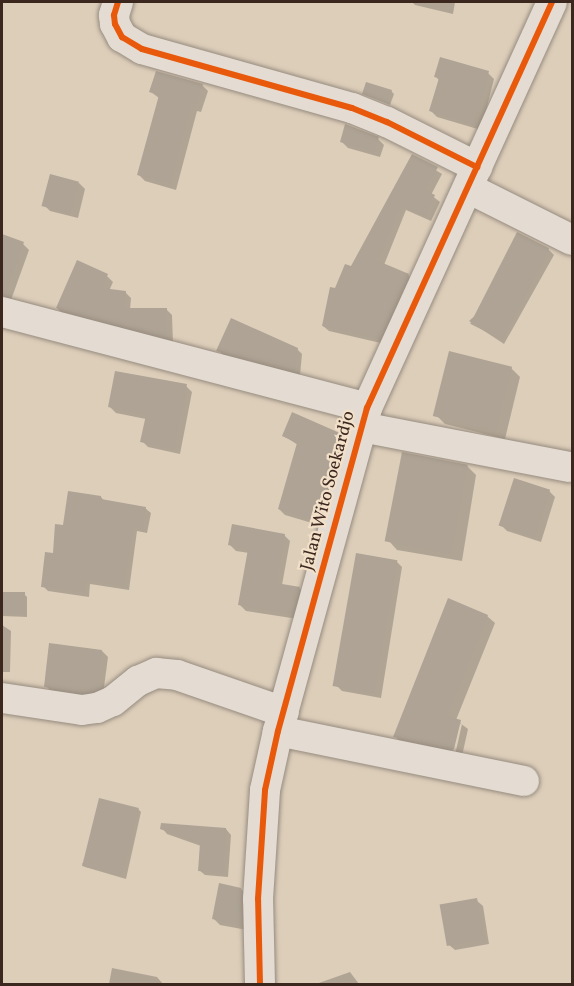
<!DOCTYPE html>
<style>
body{margin:0}
#map{position:relative;width:574px;height:986px;overflow:hidden;background:#ddceba;font-family:Vollkorn,serif}
div>[style]{position:absolute}
[style*='--x']{left:calc(var(--x)*1px);top:calc(var(--y)*1px);width:calc(var(--w)*1px);rotate:calc(var(--a)*1deg)}
.shadow>*{inset:0;background:#0003}
.building>*{inset:0;background:#aea395;transform-origin:0 0}
.roads{filter:drop-shadow(0 0 2px #968b7f) drop-shadow(0 0 2px #968b7f)}
.street>*{height:30px;margin:-15px;padding:0 15px;transform-origin:15px;border-radius:15px;background:#e4dcd2}
.cycleway>*{height:6px;margin:-3px;padding:0 3px;transform-origin:3px;border-radius:3px;background:#e8590c}
span{translate:-50% -50%;white-space:nowrap;text-align:center;line-height:1.15;-webkit-text-stroke:4.5px #f2e0c9;paint-order:stroke}
.street-label{font-size:18px;color:#3c271f}
.frame{position:absolute;inset:0;border:3px solid #3c271f;pointer-events:none}
</style>
<div id="map">
<div class="shadow">
<div style="clip-path:polygon(412px 2px,455px 2px,453px 14px,415px 5px)"></div>
<div style="clip-path:polygon(488px 73px,494px 79px,481px 130px,437px 117px,431px 111px,440px 81px,436px 77px)"></div>
<div style="clip-path:polygon(202px 85px,208px 91px,201px 112px,197px 111px,176px 190px,145px 181px,139px 175px,159px 98px,151px 92px)"></div>
<div style="clip-path:polygon(391px 91px,394px 94px,390px 105px,364px 93px)"></div>
<div style="clip-path:polygon(378px 139px,384px 145px,380px 157px,348px 148px,342px 142px)"></div>
<div style="clip-path:polygon(413px 156px,442px 174px,431px 195px,440px 202px,431px 221px,406px 210px,384px 265px,408px 275px,414px 281px,385px 344px,329px 331px,323px 326px,335px 290px,352px 268px)"></div>
<div style="clip-path:polygon(79px 183px,85px 189px,78px 218px,50px 211px,44px 205px)"></div>
<div style="clip-path:polygon(2px 236px,23px 244px,29px 250px,11px 300px,2px 296px)"></div>
<div style="clip-path:polygon(548px 249px,554px 255px,504px 344px,469px 321px)"></div>
<div style="clip-path:polygon(107px 276px,113px 282px,109px 291px,125px 292px,131px 298px,130px 310px,166px 309px,172px 315px,173px 343px,63px 314px,57px 308px)"></div>
<div style="clip-path:polygon(218px 350px,298px 350px,302px 354px,300px 375px,223px 355px)"></div>
<div style="clip-path:polygon(511px 368px,520px 377px,505px 439px,445px 424px,436px 415px)"></div>
<div style="clip-path:polygon(186px 386px,192px 392px,180px 454px,148px 447px,142px 441px,146px 419px,116px 413px,110px 407px)"></div>
<div style="clip-path:polygon(341px 435px,347px 441px,322px 526px,285px 515px,279px 509px,298px 445px,284px 436px)"></div>
<div style="clip-path:polygon(467px 466px,476px 475px,462px 561px,397px 550px,389px 541px)"></div>
<div style="clip-path:polygon(549px 491px,555px 497px,541px 542px,507px 531px,501px 525px)"></div>
<div style="clip-path:polygon(101px 497px,105px 502px,145px 508px,151px 513px,147px 533px,137px 531px,129px 590px,90px 584px,89px 597px,48px 591px,43px 586px,64px 526px)"></div>
<div style="clip-path:polygon(284px 535px,290px 541px,282px 585px,299px 588px,305px 594px,298px 619px,246px 611px,240px 605px,249px 553px,236px 551px,230px 545px)"></div>
<div style="clip-path:polygon(396px 561px,402px 567px,381px 698px,342px 691px,336px 685px)"></div>
<div style="clip-path:polygon(2px 594px,24px 594px,27px 597px,27px 617px,2px 616px)"></div>
<div style="clip-path:polygon(487px 616px,495px 623px,456px 720px,468px 729px,462px 756px,455px 755px,462px 724px,459px 724px,452px 754px,402px 744px,395px 736px)"></div>
<div style="clip-path:polygon(2px 625px,11px 631px,10px 672px,2px 672px)"></div>
<div style="clip-path:polygon(102px 651px,108px 657px,103px 695px,89px 698px,52px 692px,46px 686px)"></div>
<div style="clip-path:polygon(138px 809px,141px 812px,126px 879px,85px 867px,82px 864px)"></div>
<div style="clip-path:polygon(162px 828px,226px 829px,231px 835px,228px 877px,205px 875px,199px 870px,201px 846px,167px 834px)"></div>
<div style="clip-path:polygon(241px 889px,247px 895px,247px 930px,220px 925px,214px 919px)"></div>
<div style="clip-path:polygon(476px 900px,483px 906px,489px 944px,455px 950px,448px 944px)"></div>
<div style="clip-path:polygon(112px 968px,157px 977px,163px 984px,109px 984px)"></div>
<div style="clip-path:polygon(350px 972px,359px 984px,316px 984px)"></div>
</div>
<div class="building">
<div style="clip-path:polygon(440px 57px,489px 71px,475px 125px,429px 111px,439px 78px,434px 77px)"></div>
<div style="clip-path:polygon(156px 71px,203px 84px,195px 107px,191px 106px,170px 184px,137px 175px,159px 95px,149px 92px)"></div>
<div style="clip-path:polygon(366px 82px,392px 90px,388px 104px,362px 94px)"></div>
<div style="clip-path:polygon(345px 124px,379px 137px,374px 152px,340px 142px)"></div>
<div style="clip-path:polygon(412px 154px,438px 167px,425px 190px,435px 195px,426px 216px,401px 206px,378px 261px,409px 274px,379px 339px,322px 326px,330px 287px,335px 288px,345px 264px,351px 266px)"></div>
<div style="left:50px;top:174px;width:30px;height:33px;rotate:15deg"></div>
<div style="left:517px;top:232px;width:36px;height:103px;rotate:27deg"></div>
<div style="clip-path:polygon(2px 234px,24px 242px,5px 295px,2px 295px)"></div>
<div style="clip-path:polygon(77px 260px,108px 274px,102px 288px,126px 291px,124px 308px,167px 308px,167px 338px,56px 308px)"></div>
<div style="clip-path:polygon(231px 318px,298px 348px,295px 371px,216px 351px)"></div>
<div style="left:449px;top:351px;width:65px;height:67px;rotate:14deg"></div>
<div style="clip-path:polygon(115px 371px,187px 384px,174px 449px,140px 442px,146px 415px,108px 407px)"></div>
<div style="clip-path:polygon(292px 412px,342px 434px,316px 521px,278px 509px,297px 443px,282px 436px)"></div>
<div style="left:402px;top:452px;width:67px;height:91px;rotate:11deg"></div>
<div style="left:514px;top:478px;width:38px;height:50px;rotate:18deg"></div>
<div style="clip-path:polygon(68px 491px,101px 496px,101px 499px,146px 507px,142px 529px,133px 527px,124px 585px,86px 580px,84px 592px,41px 587px,45px 552px,53px 553px,55px 524px,63px 525px)"></div>
<div style="clip-path:polygon(232px 524px,285px 534px,276px 583px,300px 587px,292px 614px,238px 605px,248px 549px,228px 545px)"></div>
<div style="left:356px;top:553px;width:42px;height:135px;rotate:10deg"></div>
<div style="left:2px;top:592px;width:23px;height:22px"></div>
<div style="clip-path:polygon(448px 598px,488px 615px,447px 716px,461px 720px,454px 749px,393px 737px)"></div>
<div style="clip-path:polygon(49px 643px,102px 650px,98px 689px,82px 693px,44px 687px)"></div>
<div style="left:99px;top:798px;width:41px;height:70px;rotate:14deg"></div>
<div style="clip-path:polygon(161px 823px,226px 828px,223px 873px,198px 871px,200px 843px,160px 829px)"></div>
<div style="clip-path:polygon(219px 883px,241px 888px,241px 925px,212px 919px)"></div>
<div style="left:477px;top:898px;width:42px;height:38px;rotate:80deg"></div>
</div>
<div class="roads">
<div class="street">
<div style="--x:118;--y:2;--w:14;--a:107"></div>
<div style="--x:114;--y:15;--w:9;--a:84"></div>
<div style="--x:115;--y:24;--w:15;--a:62"></div>
<div style="--x:122;--y:37;--w:23;--a:31"></div>
<div style="--x:142;--y:49;--w:218;--a:15.7"></div>
<div style="--x:352;--y:108;--w:38;--a:22"></div>
<div style="--x:387;--y:122;--w:101;--a:26.6"></div>
<div style="--x:468;--y:188;--w:116;--a:26.6"></div>
<div style="--x:2;--y:312;--w:377;--a:14.7"></div>
<div style="--x:362;--y:427;--w:212;--a:10.9"></div>
<div style="--x:2;--y:698;--w:81;--a:8.5"></div>
<div style="--x:82;--y:710;--w:15;--a:-8"></div>
<div style="--x:97;--y:708;--w:17;--a:-24"></div>
<div style="--x:113;--y:701;--w:32;--a:-39"></div>
<div style="--x:138;--y:681;--w:20;--a:-24"></div>
<div style="--x:156;--y:673;--w:21;--a:5"></div>
<div style="--x:177;--y:675;--w:113;--a:19.1"></div>
<div style="--x:278;--y:731;--w:251;--a:11.5"></div>
<div style="--x:260;--y:984;--w:85;--a:-91.3"></div>
<div style="--x:258;--y:899;--w:109;--a:-86.3"></div>
<div style="--x:265;--y:790;--w:60;--a:-77.6"></div>
<div style="--x:278;--y:731;--w:335;--a:-74.6"></div>
<div style="--x:367;--y:408;--w:446;--a:-65.5"></div>
</div>
</div>
<div class="cycleway">
<div style="--x:118;--y:2;--w:14;--a:107"></div>
<div style="--x:114;--y:15;--w:9;--a:84"></div>
<div style="--x:115;--y:24;--w:15;--a:62"></div>
<div style="--x:122;--y:37;--w:23;--a:31"></div>
<div style="--x:142;--y:49;--w:218;--a:15.7"></div>
<div style="--x:352;--y:108;--w:38;--a:22"></div>
<div style="--x:387;--y:122;--w:101;--a:26.6"></div>
<div style="--x:260;--y:984;--w:85;--a:-91.3"></div>
<div style="--x:258;--y:899;--w:109;--a:-86.3"></div>
<div style="--x:265;--y:790;--w:60;--a:-77.6"></div>
<div style="--x:278;--y:731;--w:335;--a:-74.6"></div>
<div style="--x:367;--y:408;--w:446;--a:-65.5"></div>
</div>
<div class="street-label">
<span style="left:329px;top:491px;rotate:-75deg">Jalan Wito Soekardjo</span>
</div>
<div class="frame"></div>
</div>
